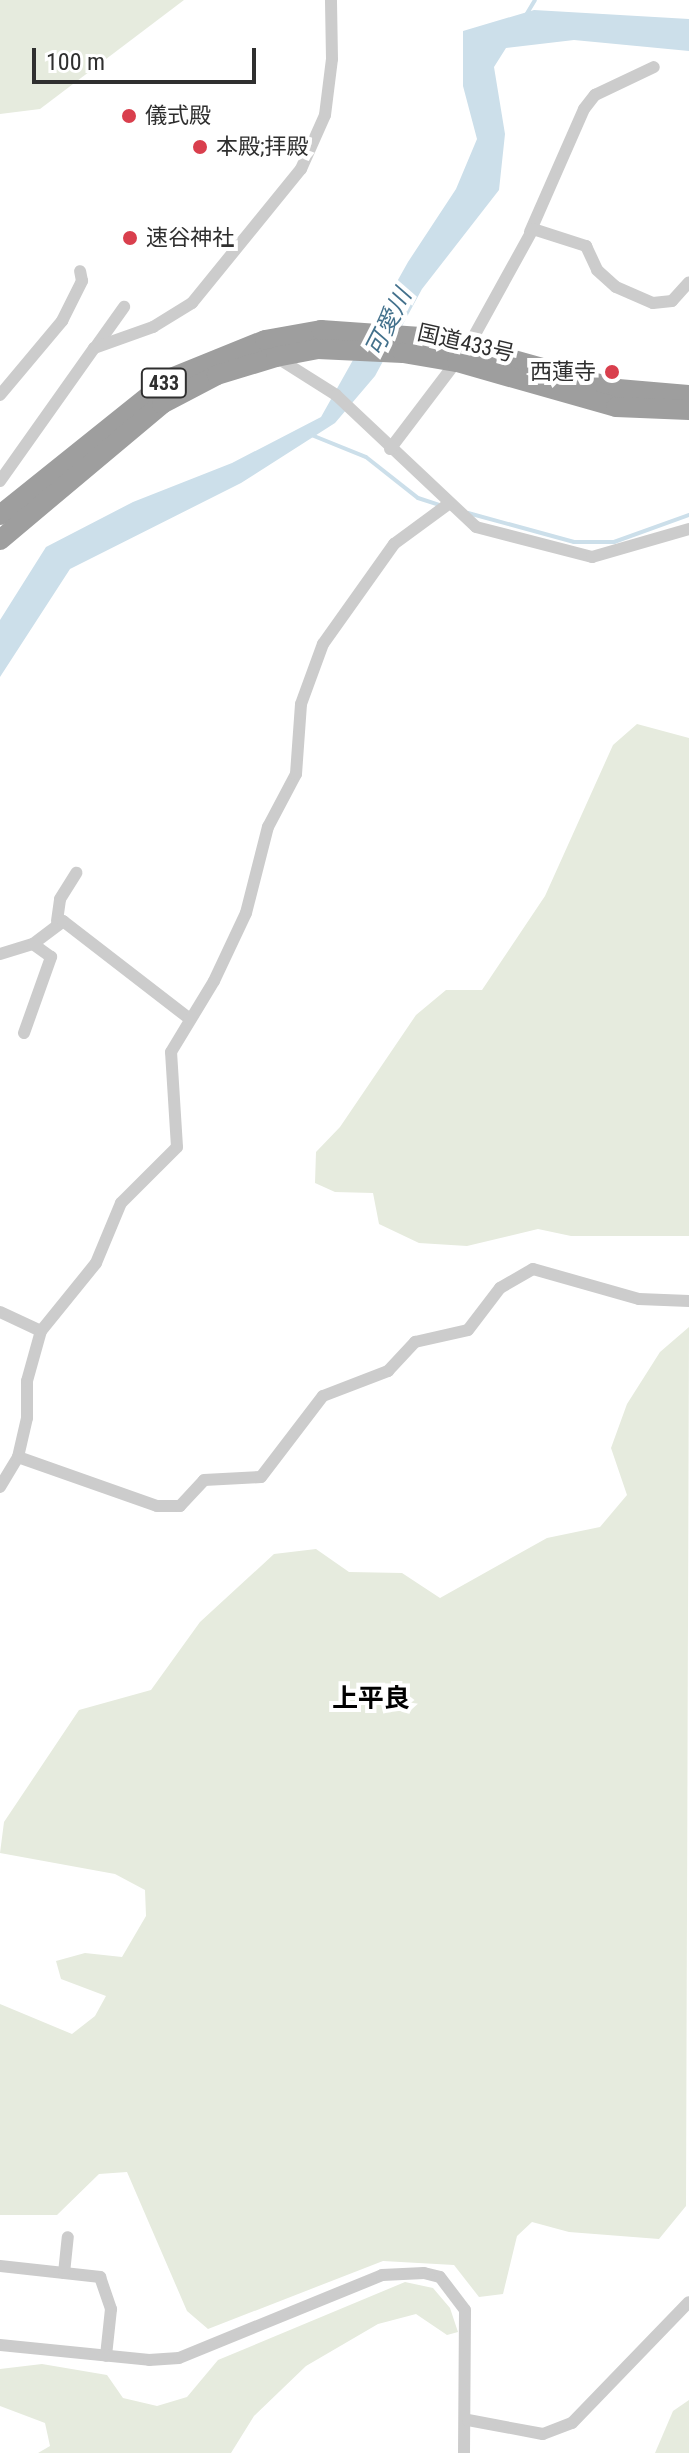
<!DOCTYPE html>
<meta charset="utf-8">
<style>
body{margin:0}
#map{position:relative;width:689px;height:2453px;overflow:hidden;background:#fff;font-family:"Roboto Condensed","Noto Sans JP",sans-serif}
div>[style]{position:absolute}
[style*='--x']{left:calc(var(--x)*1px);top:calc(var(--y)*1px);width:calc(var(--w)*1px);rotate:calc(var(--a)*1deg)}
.green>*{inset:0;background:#e6ebde}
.water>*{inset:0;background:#ccdfea}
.stream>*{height:4px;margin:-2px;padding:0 2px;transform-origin:2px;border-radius:2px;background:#ccdfea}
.minor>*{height:12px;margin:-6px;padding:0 6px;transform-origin:6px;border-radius:6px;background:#ccc}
.trunk>*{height:20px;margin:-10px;padding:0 10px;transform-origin:10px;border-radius:10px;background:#9e9e9e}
.dots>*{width:22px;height:22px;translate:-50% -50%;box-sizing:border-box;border:4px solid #fff;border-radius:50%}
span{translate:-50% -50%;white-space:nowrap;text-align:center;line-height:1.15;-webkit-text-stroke:8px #fff;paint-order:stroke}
.shield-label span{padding:2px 6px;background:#fff;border:2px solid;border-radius:6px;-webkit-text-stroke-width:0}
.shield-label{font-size:20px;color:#2f2f2f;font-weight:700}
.poi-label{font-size:22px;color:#2f2f2f}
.left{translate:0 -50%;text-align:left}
.right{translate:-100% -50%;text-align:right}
.street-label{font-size:22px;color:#2f2f2f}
.water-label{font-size:24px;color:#43718c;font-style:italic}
.quarter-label{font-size:26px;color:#000;font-weight:700}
.scale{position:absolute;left:32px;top:48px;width:224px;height:36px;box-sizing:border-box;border:4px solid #2f2f2f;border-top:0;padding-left:10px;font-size:24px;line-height:28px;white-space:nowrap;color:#2f2f2f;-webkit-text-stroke:6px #fff;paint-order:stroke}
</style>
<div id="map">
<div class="green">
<div style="clip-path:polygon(0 0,184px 0,40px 109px,0 114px)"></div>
<div style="clip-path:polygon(637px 724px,689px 738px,689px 1236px,571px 1236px,538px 1229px,467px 1246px,419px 1243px,379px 1224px,373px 1193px,335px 1192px,315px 1183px,316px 1152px,340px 1127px,416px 1015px,446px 990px,482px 990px,545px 896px,613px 745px)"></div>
<div style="clip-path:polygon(689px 1327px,686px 2206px,659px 2239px,569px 2232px,532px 2222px,517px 2236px,503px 2294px,479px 2297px,454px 2265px,383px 2261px,208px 2329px,187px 2311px,127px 2172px,99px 2174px,57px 2215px,0 2215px,0 2004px,72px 2034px,95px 2016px,106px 1996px,61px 1979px,56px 1961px,85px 1953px,122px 1957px,146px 1916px,145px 1890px,115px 1874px,0 1853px,4px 1822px,79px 1710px,151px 1690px,200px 1622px,274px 1554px,316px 1549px,349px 1572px,402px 1573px,440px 1598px,547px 1538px,600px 1527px,627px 1495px,611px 1448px,627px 1404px,660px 1352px)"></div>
<div style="clip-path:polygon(405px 2282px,433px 2288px,450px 2308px,458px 2332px,447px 2335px,416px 2314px,378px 2324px,306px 2366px,254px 2416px,231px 2453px,38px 2453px,50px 2446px,45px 2423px,0 2406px,0 2369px,42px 2364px,107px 2375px,123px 2398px,157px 2406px,187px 2397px,218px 2360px)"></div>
<div style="clip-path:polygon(689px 2400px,689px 2453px,655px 2453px,673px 2411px)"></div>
</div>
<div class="water">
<div style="clip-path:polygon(534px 10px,689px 19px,689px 51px,574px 40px,506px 48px,494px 67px,505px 134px,499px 190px,422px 289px,375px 376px,335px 423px,241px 483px,70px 569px,0 677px,0 620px,46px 547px,133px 502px,232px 463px,321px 417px,408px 262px,456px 189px,477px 139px,463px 86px,463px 31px)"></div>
</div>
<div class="stream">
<div style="--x:526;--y:15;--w:17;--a:-59"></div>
<div style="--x:309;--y:434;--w:61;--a:22"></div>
<div style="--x:366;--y:457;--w:66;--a:38.3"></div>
<div style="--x:418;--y:498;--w:23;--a:18"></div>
<div style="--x:468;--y:513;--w:110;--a:15.3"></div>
<div style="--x:574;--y:542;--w:40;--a:0"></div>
<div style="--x:614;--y:542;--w:80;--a:-19.8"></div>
</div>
<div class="minor">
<div style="--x:530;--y:232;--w:134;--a:-66.3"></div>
<div style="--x:584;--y:109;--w:18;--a:-52"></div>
<div style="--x:595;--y:95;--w:65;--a:-25.4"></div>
<div style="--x:97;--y:345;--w:47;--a:-54.6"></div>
<div style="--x:276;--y:357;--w:71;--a:32.3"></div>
<div style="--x:336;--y:395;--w:192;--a:43.3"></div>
<div style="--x:476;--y:527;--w:120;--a:14.5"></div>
<div style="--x:592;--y:557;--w:101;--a:-16.1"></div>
<div style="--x:0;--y:395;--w:97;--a:-50"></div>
<div style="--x:62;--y:321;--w:45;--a:-63.4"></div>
<div style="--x:82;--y:281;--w:10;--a:-101"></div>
<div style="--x:390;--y:449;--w:131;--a:-52.8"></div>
<div style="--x:469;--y:345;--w:132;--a:-61.1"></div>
<div style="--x:533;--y:229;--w:56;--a:17.8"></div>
<div style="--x:586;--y:246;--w:26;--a:65"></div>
<div style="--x:597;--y:270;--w:25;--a:42"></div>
<div style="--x:616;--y:287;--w:40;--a:23.4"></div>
<div style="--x:653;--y:303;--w:19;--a:-6"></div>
<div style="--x:672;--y:301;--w:25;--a:-48"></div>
<div style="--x:0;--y:481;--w:163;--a:-54.7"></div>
<div style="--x:94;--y:348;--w:63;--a:-19.6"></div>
<div style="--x:153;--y:327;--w:46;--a:-31.6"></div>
<div style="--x:192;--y:303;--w:173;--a:-50.9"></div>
<div style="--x:301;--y:169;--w:59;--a:-66"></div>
<div style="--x:325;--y:115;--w:56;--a:-82.9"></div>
<div style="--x:332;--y:59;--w:59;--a:-91"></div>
<div style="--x:57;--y:921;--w:22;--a:-82"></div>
<div style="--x:60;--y:899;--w:31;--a:-58"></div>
<div style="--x:0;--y:954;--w:34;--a:-17"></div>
<div style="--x:33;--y:944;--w:38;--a:-37"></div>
<div style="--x:63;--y:921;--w:160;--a:37.7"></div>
<div style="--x:24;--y:1033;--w:81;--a:-70.4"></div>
<div style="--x:51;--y:957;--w:22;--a:-144"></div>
<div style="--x:0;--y:1312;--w:45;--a:24.9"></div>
<div style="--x:18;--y:1457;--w:147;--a:19.4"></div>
<div style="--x:157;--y:1506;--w:23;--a:0"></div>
<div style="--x:180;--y:1506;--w:35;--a:-47"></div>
<div style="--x:204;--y:1480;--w:57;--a:-3"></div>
<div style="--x:261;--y:1477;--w:102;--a:-52.6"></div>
<div style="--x:323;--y:1396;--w:70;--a:-21"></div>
<div style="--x:388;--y:1371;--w:40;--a:-47"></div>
<div style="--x:415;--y:1342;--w:54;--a:-12.8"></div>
<div style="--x:468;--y:1330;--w:53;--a:-52.7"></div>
<div style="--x:500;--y:1288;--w:38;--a:-30"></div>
<div style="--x:533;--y:1269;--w:110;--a:15.8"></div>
<div style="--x:639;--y:1299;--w:50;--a:2.3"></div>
<div style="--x:0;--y:1487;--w:35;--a:-59"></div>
<div style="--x:18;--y:1457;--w:40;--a:-77"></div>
<div style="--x:27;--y:1418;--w:37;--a:-90"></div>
<div style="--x:27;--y:1381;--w:52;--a:-74.4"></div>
<div style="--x:41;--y:1331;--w:87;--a:-51"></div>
<div style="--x:96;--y:1263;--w:65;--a:-67.4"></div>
<div style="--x:121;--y:1203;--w:79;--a:-45"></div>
<div style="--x:177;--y:1147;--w:95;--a:-93.6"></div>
<div style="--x:171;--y:1052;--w:83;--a:-58.8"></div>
<div style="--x:214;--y:981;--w:75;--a:-64.8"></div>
<div style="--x:246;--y:913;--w:89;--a:-75.7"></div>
<div style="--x:268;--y:827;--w:60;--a:-62.2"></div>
<div style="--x:296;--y:774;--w:70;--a:-85.9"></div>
<div style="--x:301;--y:704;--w:64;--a:-69.9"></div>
<div style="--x:323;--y:644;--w:123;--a:-54.6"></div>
<div style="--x:394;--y:544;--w:66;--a:-36.3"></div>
<div style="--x:0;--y:2266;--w:101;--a:6.3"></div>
<div style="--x:100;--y:2277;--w:34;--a:71"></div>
<div style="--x:111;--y:2309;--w:47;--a:96.1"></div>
<div style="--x:64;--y:2273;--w:36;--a:-84"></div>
<div style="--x:0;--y:2345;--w:150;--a:5.7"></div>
<div style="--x:149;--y:2360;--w:30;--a:-4"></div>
<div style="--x:179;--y:2358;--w:219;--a:-22.2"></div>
<div style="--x:382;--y:2275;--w:42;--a:-2.7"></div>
<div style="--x:424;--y:2273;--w:16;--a:14"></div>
<div style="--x:440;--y:2277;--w:41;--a:52.9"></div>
<div style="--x:465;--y:2310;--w:143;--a:90.4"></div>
<div style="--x:468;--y:2420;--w:76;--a:10.6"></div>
<div style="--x:543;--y:2434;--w:31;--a:-21"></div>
<div style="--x:572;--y:2423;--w:168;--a:-46"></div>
</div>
<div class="trunk">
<div style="--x:0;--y:515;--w:219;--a:-38.7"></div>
<div style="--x:171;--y:378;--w:101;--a:-22"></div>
<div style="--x:265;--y:340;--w:57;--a:-10.1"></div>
<div style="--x:321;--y:330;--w:114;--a:4"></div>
<div style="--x:435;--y:338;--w:190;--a:15.6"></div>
<div style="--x:618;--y:389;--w:71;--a:4.8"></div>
<div style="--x:0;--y:540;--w:212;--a:-40"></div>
<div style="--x:162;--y:404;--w:62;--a:-27.8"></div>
<div style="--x:217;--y:375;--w:62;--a:-17"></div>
<div style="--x:276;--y:357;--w:43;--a:-10.8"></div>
<div style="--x:318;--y:349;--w:85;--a:2.7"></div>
<div style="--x:403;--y:353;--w:55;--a:9.5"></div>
<div style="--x:457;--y:362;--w:165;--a:15.8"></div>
<div style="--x:616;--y:407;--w:73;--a:2.4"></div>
</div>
<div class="dots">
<div style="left:129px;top:116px;background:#d93f4d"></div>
<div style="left:200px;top:147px;background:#d93f4d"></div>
<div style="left:130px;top:238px;background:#d93f4d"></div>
<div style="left:612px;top:372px;background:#d93f4d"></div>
</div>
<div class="shield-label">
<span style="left:164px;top:383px">433</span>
</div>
<div class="poi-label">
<span class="left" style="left:145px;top:116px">儀式殿</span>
<span class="left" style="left:216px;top:147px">本殿;拝殿</span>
<span class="left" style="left:146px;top:238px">速谷神社</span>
<span class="right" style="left:596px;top:372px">西蓮寺</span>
</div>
<div class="street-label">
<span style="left:466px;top:343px;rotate:13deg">国道433号</span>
</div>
<div class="water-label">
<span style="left:389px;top:323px;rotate:-63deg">可愛川</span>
</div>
<div class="quarter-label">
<span style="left:371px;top:1699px">上平良</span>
</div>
<div class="scale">100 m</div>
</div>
